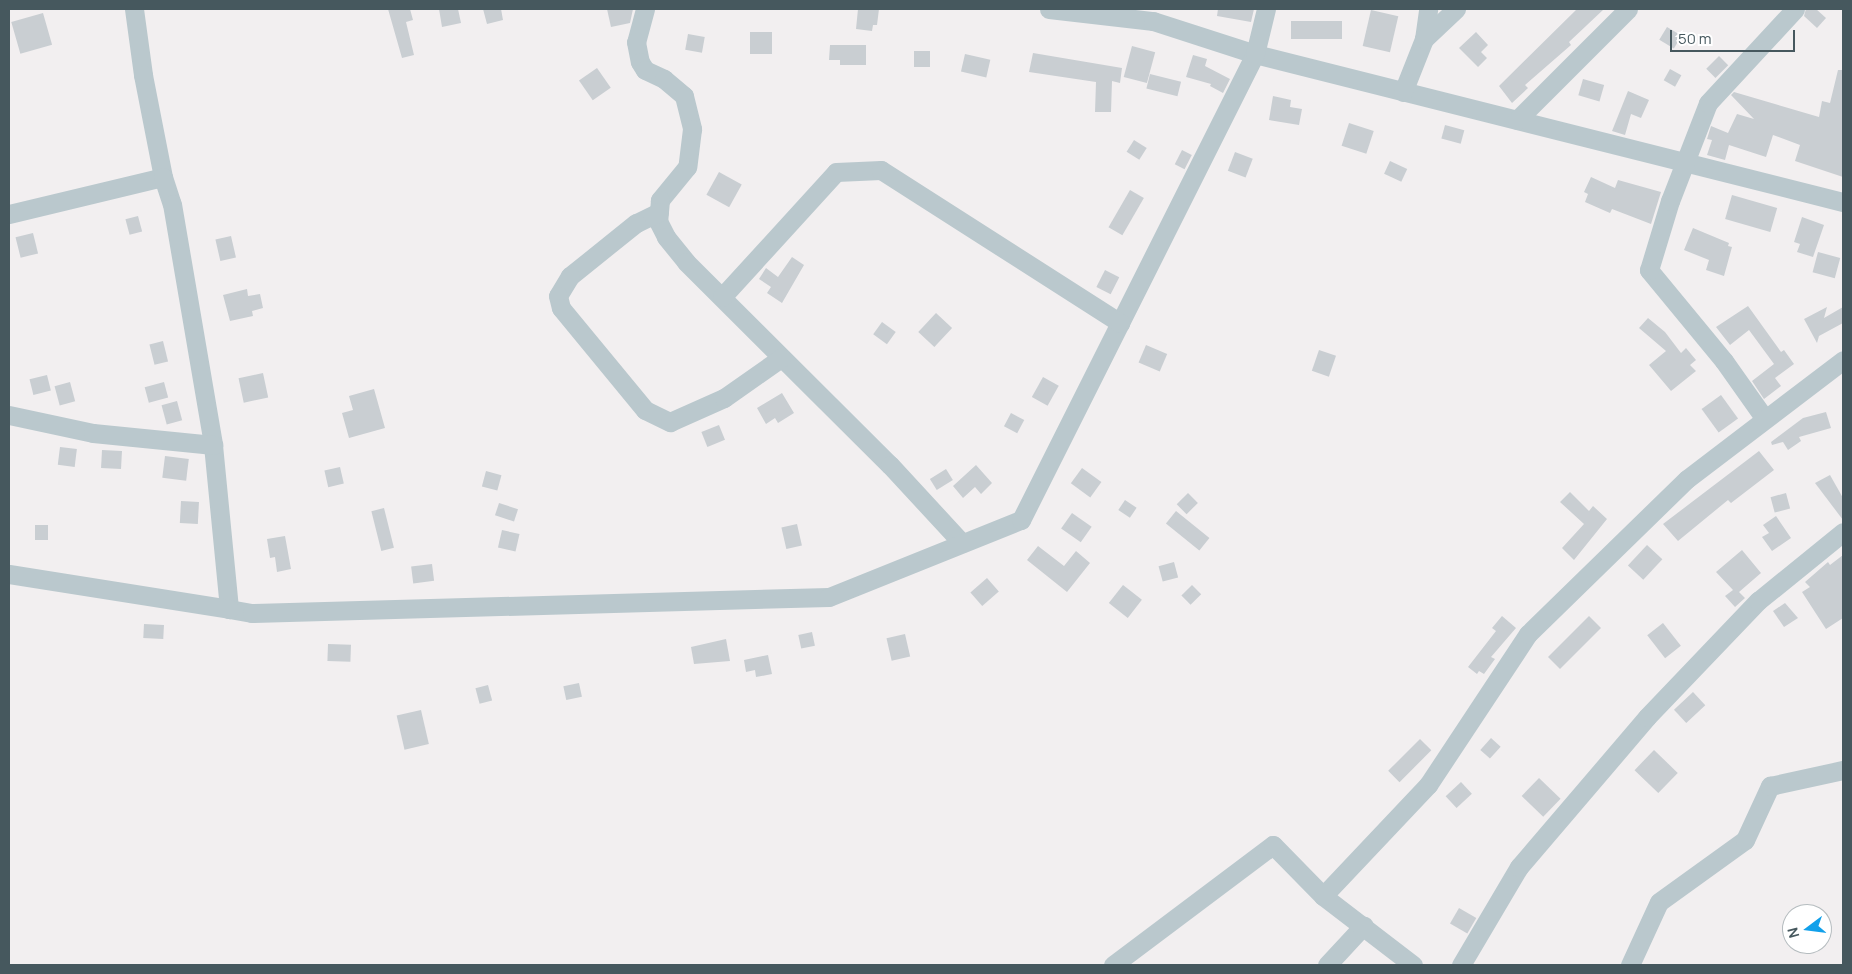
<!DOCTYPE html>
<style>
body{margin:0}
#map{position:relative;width:1852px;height:974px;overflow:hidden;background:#f2eff0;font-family:Manrope,sans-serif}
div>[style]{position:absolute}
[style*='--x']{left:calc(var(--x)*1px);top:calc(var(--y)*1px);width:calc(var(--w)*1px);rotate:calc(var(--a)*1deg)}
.building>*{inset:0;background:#c9ced2;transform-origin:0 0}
.minor>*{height:19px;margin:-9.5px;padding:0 9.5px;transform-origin:9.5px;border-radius:9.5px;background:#bac8cd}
span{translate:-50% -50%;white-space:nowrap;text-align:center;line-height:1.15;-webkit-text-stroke:4.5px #fff;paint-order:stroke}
.frame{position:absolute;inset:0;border:10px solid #46585e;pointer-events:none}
.north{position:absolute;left:1782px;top:904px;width:50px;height:50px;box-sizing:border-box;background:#fff;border:1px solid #b5bcbf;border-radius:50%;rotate:255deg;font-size:14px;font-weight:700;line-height:20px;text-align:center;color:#46585e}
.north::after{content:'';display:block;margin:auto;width:18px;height:22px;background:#11a0ea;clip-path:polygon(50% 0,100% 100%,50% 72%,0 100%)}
.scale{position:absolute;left:1670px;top:30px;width:125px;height:22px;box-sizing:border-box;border:2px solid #46585e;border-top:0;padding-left:6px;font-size:15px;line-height:18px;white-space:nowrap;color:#46585e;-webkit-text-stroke:4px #fff;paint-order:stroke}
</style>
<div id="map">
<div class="building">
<div style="clip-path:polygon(388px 9px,410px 9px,413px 20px,406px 22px,414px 55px,402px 58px)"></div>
<div style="clip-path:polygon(439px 9px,458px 9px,461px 23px,442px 27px)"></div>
<div style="clip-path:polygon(483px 9px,501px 9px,503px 20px,487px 24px)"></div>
<div style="clip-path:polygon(607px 9px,633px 9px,630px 23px,611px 27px)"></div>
<div style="clip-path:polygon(858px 9px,879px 9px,877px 25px,873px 25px,872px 31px,856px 29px)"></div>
<div style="clip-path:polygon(1218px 9px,1254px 9px,1251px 22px,1217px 16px)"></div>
<div style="clip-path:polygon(1577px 9px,1604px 9px,1569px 42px,1571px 45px,1525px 85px,1528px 88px,1512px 103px,1499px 86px)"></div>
<div style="clip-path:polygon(1806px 9px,1816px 9px,1826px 18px,1817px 28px,1804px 16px)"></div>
<div style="left:1371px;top:10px;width:28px;height:37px;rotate:13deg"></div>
<div style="left:43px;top:13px;width:33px;height:33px;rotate:74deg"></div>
<div style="left:1291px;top:21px;width:51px;height:18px"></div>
<div style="left:1667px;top:27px;width:17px;height:15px;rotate:31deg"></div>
<div style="left:750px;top:32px;width:22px;height:22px"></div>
<div style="clip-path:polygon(1476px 32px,1488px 45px,1481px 52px,1487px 58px,1478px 67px,1459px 48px)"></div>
<div style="left:688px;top:34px;width:17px;height:16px;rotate:10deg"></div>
<div style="clip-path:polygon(830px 45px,866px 45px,866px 65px,840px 65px,840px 60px,829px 60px)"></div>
<div style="left:1132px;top:46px;width:24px;height:32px;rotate:15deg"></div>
<div style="left:914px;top:51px;width:16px;height:16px"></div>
<div style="clip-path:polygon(1033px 53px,1122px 68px,1120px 83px,1112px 81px,1111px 112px,1095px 112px,1096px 82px,1029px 72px)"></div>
<div style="left:965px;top:54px;width:26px;height:18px;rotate:13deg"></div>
<div style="clip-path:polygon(1193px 55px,1207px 59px,1205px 66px,1230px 79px,1223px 93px,1210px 86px,1211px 84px,1186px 77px)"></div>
<div style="left:1719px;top:56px;width:13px;height:18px;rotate:45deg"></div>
<div style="left:597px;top:68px;width:24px;height:22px;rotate:55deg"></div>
<div style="left:1670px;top:69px;width:13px;height:13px;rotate:29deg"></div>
<div style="clip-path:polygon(1838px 70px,1843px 70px,1843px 177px,1795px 161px,1800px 145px,1773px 135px,1766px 157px,1729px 145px,1725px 160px,1707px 155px,1712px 140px,1707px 139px,1711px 126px,1728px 133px,1737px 114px,1754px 119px,1731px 95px,1734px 92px,1819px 117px,1822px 101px,1830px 103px)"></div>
<div style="left:1150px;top:74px;width:32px;height:15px;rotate:14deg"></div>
<div style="left:1583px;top:79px;width:22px;height:17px;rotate:16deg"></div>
<div style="clip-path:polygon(1628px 91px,1649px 100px,1641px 118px,1631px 114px,1625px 135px,1612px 131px)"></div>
<div style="clip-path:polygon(1273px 96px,1291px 100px,1290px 107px,1302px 109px,1299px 125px,1269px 120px)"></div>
<div style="left:1349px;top:123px;width:26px;height:24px;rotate:18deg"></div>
<div style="left:1445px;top:125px;width:20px;height:14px;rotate:15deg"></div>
<div style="left:1134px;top:140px;width:15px;height:14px;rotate:32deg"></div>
<div style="left:1182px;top:150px;width:11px;height:16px;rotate:27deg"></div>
<div style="left:1235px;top:152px;width:19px;height:20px;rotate:21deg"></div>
<div style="left:1390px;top:161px;width:19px;height:14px;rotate:25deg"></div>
<div style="left:719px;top:172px;width:26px;height:26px;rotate:29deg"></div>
<div style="clip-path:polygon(1591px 177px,1615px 188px,1618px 180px,1661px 192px,1651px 224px,1612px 209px,1610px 213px,1585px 202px,1588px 194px,1584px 192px)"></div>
<div style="left:1130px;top:190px;width:16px;height:43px;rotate:30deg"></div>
<div style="left:1732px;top:195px;width:47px;height:25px;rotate:16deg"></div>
<div style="left:138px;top:216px;width:16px;height:13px;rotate:75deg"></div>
<div style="clip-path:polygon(1802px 217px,1824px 225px,1813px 257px,1797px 252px,1800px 244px,1794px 242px)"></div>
<div style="clip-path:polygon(1693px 228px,1729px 243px,1728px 246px,1732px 247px,1724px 276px,1706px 270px,1709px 260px,1684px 250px)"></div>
<div style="left:33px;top:233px;width:21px;height:18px;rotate:76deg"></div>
<div style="left:231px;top:236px;width:22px;height:16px;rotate:77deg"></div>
<div style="left:1818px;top:252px;width:23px;height:21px;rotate:15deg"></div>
<div style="clip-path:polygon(792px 257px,804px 265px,782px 303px,767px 293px,771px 287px,759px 279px,766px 268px,778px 277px)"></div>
<div style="left:1105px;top:270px;width:16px;height:19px;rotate:27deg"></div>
<div style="clip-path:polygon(247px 289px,248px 296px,260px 294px,263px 308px,252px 311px,253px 316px,230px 321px,223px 295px)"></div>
<div style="clip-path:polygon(1748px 306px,1781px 352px,1784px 350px,1794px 364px,1775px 378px,1781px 386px,1764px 399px,1752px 381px,1774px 364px,1749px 330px,1730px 345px,1716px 327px)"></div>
<div style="clip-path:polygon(1827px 307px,1824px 318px,1843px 307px,1843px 323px,1819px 336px,1817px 343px,1804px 319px)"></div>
<div style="left:936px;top:313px;width:22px;height:26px;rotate:43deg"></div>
<div style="clip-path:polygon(1648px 318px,1665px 332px,1681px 353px,1686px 348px,1696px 360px,1690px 365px,1696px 371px,1671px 391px,1649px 365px,1666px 351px,1639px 328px)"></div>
<div style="left:882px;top:322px;width:17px;height:15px;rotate:36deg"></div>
<div style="left:163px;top:341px;width:21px;height:14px;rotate:76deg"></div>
<div style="left:1146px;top:345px;width:23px;height:19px;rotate:23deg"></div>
<div style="left:1319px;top:350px;width:18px;height:22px;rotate:19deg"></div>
<div style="left:263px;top:373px;width:25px;height:25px;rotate:78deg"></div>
<div style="left:47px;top:375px;width:16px;height:18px;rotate:76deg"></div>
<div style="left:1043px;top:377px;width:18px;height:23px;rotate:29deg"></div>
<div style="left:70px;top:382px;width:20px;height:16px;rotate:75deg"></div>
<div style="left:164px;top:382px;width:16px;height:20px;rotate:75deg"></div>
<div style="clip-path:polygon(374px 389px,385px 428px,349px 438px,342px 413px,353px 410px,349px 396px)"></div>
<div style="clip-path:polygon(782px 393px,794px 413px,778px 423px,775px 418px,766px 424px,757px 408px)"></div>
<div style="left:1721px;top:395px;width:29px;height:24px;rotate:54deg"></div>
<div style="left:177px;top:401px;width:20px;height:16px;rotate:75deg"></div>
<div style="clip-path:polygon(1826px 412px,1831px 428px,1799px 437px,1801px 441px,1788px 450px,1783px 442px,1772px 445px,1771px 442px,1803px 418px)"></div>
<div style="left:1011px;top:413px;width:15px;height:15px;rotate:28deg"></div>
<div style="left:719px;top:425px;width:16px;height:19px;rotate:68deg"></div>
<div style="left:60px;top:447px;width:17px;height:18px;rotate:7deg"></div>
<div style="left:102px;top:450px;width:20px;height:18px;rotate:3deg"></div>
<div style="clip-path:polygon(1759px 451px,1774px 470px,1731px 503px,1728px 500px,1678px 541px,1663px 524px)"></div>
<div style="left:165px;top:456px;width:24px;height:22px;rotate:7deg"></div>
<div style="clip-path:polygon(976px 465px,992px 483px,981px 494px,975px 487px,963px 498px,953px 486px)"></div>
<div style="left:340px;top:467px;width:17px;height:16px;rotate:77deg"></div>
<div style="left:1082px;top:468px;width:24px;height:19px;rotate:36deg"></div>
<div style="left:946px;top:469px;width:13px;height:19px;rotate:58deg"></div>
<div style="left:486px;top:471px;width:16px;height:16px;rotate:15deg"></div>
<div style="clip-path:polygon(1830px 475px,1843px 498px,1843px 520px,1815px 483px)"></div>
<div style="clip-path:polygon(1570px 492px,1589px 511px,1593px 506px,1607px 519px,1574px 560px,1562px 548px,1584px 524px,1560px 502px)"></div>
<div style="left:1188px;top:493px;width:14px;height:16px;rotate:45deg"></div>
<div style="left:1786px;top:493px;width:16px;height:16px;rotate:75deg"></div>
<div style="left:1125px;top:500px;width:14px;height:12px;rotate:34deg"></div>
<div style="left:181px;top:501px;width:18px;height:22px;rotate:3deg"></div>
<div style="left:499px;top:503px;width:20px;height:13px;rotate:18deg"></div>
<div style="left:384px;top:508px;width:41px;height:13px;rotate:76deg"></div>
<div style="left:1176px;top:511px;width:43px;height:16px;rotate:39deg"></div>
<div style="left:1072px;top:513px;width:24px;height:19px;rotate:35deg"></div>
<div style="clip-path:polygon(1776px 516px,1791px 538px,1772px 551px,1762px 537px,1769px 533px,1763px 525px)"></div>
<div style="left:797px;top:524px;width:22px;height:16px;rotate:77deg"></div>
<div style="left:35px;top:525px;width:13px;height:15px"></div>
<div style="left:502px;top:530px;width:18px;height:18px;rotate:13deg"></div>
<div style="clip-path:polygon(285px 536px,291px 569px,277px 572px,275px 557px,270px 558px,267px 539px)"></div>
<div style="left:1647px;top:545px;width:21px;height:28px;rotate:43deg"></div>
<div style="clip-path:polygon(1038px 546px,1064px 566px,1076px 551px,1090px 563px,1067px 592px,1027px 560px)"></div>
<div style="clip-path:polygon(1742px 550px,1761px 573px,1739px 592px,1745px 598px,1735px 607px,1725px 596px,1733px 590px,1716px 572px)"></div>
<div style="clip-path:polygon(1843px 555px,1843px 618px,1826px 629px,1802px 592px,1810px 587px,1805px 582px,1828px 562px,1830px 565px)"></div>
<div style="left:1174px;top:562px;width:16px;height:16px;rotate:75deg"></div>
<div style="left:432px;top:564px;width:17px;height:21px;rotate:83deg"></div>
<div style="left:987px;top:578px;width:18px;height:22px;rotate:49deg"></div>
<div style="left:1123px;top:585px;width:24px;height:23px;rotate:38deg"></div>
<div style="left:1192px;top:585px;width:13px;height:15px;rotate:45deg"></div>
<div style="clip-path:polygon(1785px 603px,1798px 618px,1784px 627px,1773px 611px)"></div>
<div style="clip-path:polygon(1502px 616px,1516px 628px,1491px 657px,1495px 659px,1484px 674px,1479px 671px,1477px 674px,1468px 667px,1496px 631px,1492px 628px)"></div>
<div style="left:1589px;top:616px;width:17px;height:58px;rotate:45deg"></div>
<div style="left:1663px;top:623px;width:29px;height:20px;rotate:52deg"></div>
<div style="left:144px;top:624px;width:20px;height:14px;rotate:3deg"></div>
<div style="left:812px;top:632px;width:14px;height:14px;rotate:78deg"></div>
<div style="left:905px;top:634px;width:23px;height:19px;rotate:77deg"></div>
<div style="clip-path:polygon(726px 639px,730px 661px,694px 664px,691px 647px)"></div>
<div style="left:328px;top:644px;width:23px;height:17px;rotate:2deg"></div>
<div style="clip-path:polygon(768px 655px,772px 674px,756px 677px,755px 670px,746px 672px,744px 660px)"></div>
<div style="left:579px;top:683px;width:14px;height:16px;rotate:78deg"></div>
<div style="left:488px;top:685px;width:16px;height:13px;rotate:75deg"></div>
<div style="left:1693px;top:692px;width:18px;height:26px;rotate:47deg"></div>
<div style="left:421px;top:710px;width:35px;height:25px;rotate:77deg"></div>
<div style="left:1491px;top:738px;width:13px;height:16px;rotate:42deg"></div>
<div style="left:1420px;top:739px;width:16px;height:45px;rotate:45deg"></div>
<div style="left:1654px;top:750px;width:33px;height:28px;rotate:44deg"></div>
<div style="left:1539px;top:778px;width:30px;height:25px;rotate:44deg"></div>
<div style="left:1461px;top:782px;width:16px;height:21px;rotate:47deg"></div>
<div style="left:1459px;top:908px;width:20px;height:18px;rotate:30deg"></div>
</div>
<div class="minor">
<div style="--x:134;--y:9;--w:67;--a:82.2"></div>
<div style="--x:143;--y:75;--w:104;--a:78.9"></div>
<div style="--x:645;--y:9;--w:34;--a:105"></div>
<div style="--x:636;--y:42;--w:20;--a:79"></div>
<div style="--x:640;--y:62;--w:9;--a:58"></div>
<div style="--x:645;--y:70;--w:21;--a:25"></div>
<div style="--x:664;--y:79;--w:26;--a:40"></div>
<div style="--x:684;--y:96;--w:34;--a:76"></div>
<div style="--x:692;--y:129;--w:38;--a:97"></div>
<div style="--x:687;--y:167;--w:43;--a:129.3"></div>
<div style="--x:660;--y:200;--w:21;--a:95"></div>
<div style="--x:658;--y:221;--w:18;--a:63"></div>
<div style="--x:666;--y:237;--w:32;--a:51"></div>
<div style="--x:686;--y:262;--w:288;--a:44.9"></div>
<div style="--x:890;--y:465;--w:106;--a:47.3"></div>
<div style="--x:1049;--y:9;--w:105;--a:6.6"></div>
<div style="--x:1153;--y:21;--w:107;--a:17.9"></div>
<div style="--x:1255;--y:54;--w:606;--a:14.13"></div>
<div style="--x:1424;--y:39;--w:30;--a:-82"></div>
<div style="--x:1403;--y:92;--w:57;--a:-68.4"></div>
<div style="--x:1424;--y:39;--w:44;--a:-43.2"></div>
<div style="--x:1517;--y:120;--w:157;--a:-45"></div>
<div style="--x:659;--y:212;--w:25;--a:154"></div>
<div style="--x:636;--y:223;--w:85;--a:141.2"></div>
<div style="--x:570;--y:276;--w:23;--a:121"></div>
<div style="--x:558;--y:296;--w:12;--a:76"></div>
<div style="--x:561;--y:308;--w:132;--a:50.5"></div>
<div style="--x:645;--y:410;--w:28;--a:26"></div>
<div style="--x:670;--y:422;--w:59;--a:-24"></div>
<div style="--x:724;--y:398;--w:70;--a:-35.1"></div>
<div style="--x:9;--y:214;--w:158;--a:-13.5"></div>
<div style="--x:163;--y:177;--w:28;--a:72"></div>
<div style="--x:172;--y:204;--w:244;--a:80.3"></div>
<div style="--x:213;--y:445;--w:165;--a:84.4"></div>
<div style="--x:229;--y:609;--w:23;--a:10"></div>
<div style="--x:252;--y:613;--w:577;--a:-1.59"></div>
<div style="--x:829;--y:597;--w:207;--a:-21.9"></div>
<div style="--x:1021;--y:520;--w:521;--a:-63.34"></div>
<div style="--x:1255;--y:54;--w:46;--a:-76.3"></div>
<div style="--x:722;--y:297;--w:169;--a:-47.6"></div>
<div style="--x:836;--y:172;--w:45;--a:-2.5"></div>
<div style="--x:881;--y:170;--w:284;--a:32.6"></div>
<div style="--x:9;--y:415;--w:86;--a:12.1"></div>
<div style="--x:93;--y:433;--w:121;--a:5.7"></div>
<div style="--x:1765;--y:419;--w:71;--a:-125.3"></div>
<div style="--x:1724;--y:361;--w:118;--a:-129.5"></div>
<div style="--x:1649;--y:270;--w:72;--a:-73.1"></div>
<div style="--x:1670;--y:201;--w:105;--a:-68.8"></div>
<div style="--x:1708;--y:103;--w:128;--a:-47.2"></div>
<div style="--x:9;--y:574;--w:223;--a:9"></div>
<div style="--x:1113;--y:965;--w:200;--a:-36.9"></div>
<div style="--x:1273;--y:845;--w:71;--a:45.6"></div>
<div style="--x:1327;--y:965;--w:54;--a:-47.2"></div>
<div style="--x:1413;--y:965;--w:113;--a:-142.5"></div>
<div style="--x:1323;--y:896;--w:153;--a:-46.6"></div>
<div style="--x:1428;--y:785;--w:181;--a:-56.5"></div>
<div style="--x:1528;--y:634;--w:222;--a:-44.3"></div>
<div style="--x:1687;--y:479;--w:196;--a:-37.3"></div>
<div style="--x:1461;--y:965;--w:114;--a:-59.4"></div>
<div style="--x:1519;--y:867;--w:197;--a:-49.5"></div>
<div style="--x:1647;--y:717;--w:161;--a:-46.3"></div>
<div style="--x:1758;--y:601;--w:109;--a:-39.1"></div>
<div style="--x:1630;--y:965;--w:69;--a:-65.3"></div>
<div style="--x:1659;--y:902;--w:106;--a:-35.8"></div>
<div style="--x:1745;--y:840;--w:60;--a:-65.2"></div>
<div style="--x:1770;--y:786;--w:75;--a:-12.4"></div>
</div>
<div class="frame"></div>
<div class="north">N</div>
<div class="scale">50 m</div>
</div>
